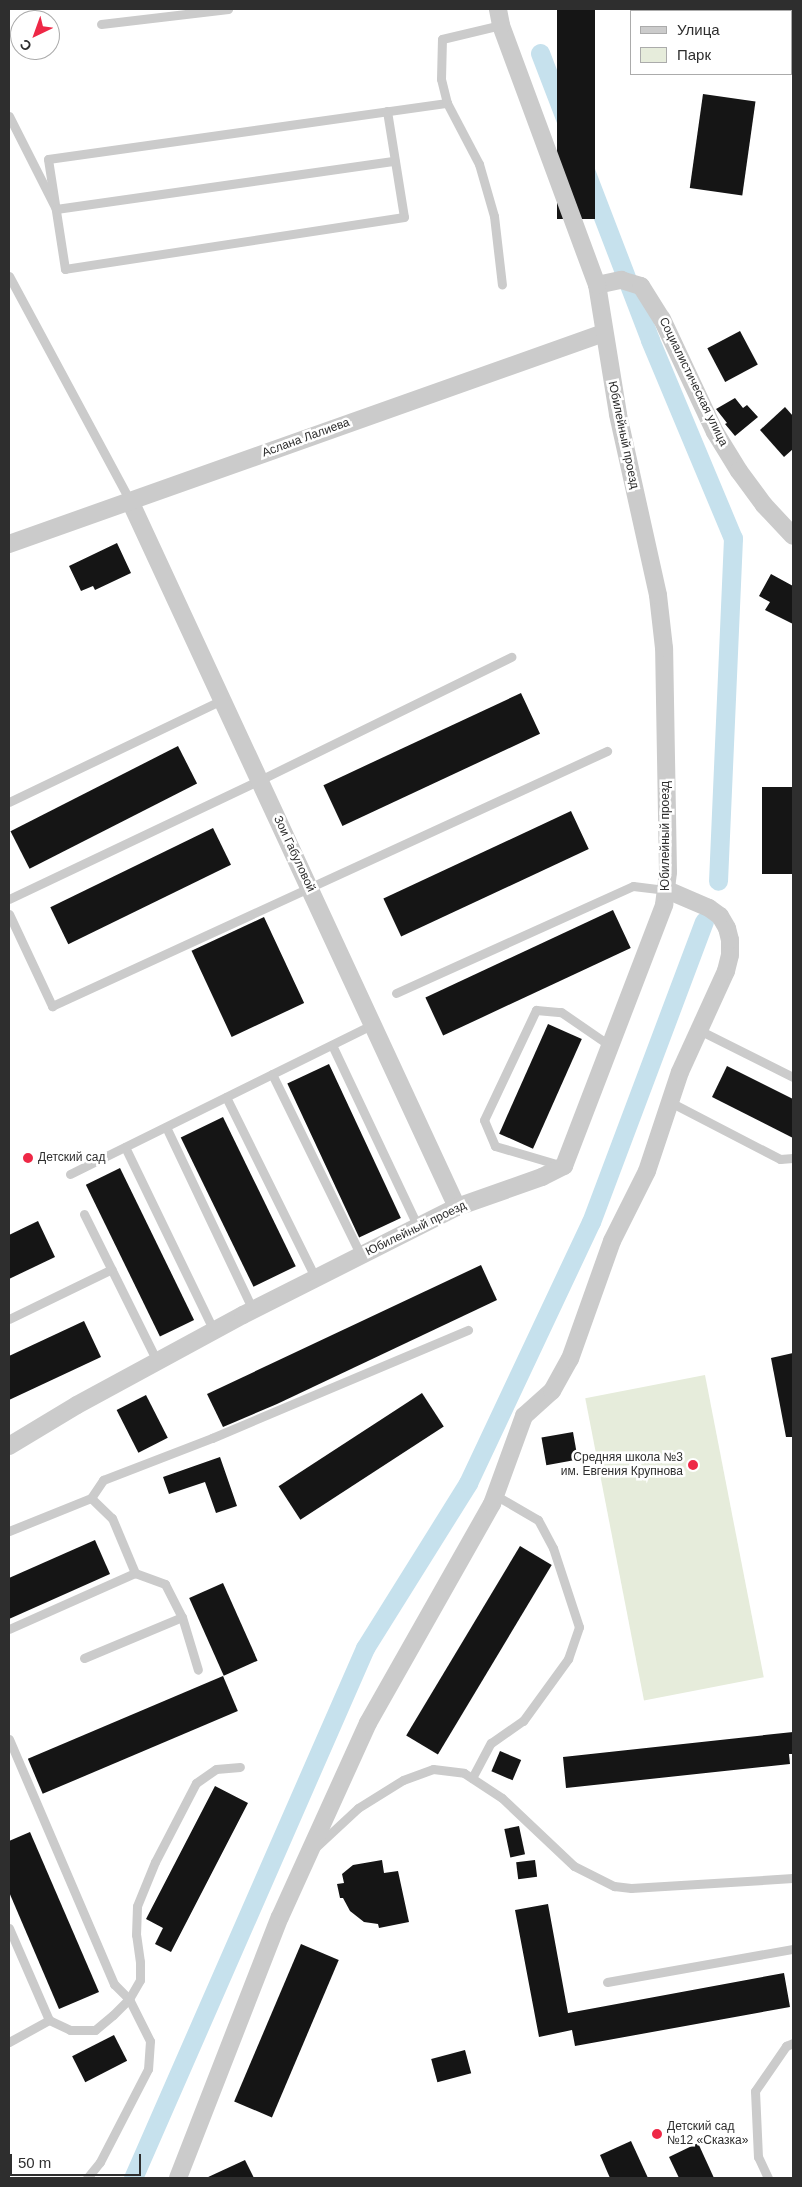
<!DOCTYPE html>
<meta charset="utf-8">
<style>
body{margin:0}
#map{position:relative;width:802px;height:2187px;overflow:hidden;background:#fff;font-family:Arial,sans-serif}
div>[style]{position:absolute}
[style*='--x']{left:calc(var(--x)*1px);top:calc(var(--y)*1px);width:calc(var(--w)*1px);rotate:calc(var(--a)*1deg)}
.green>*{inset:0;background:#e6ecdb;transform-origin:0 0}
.canal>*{height:19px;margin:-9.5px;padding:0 9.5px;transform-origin:9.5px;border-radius:9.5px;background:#c6e1ed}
.building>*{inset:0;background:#151515;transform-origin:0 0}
.lane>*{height:9px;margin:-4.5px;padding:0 4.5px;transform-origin:4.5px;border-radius:4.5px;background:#cbcbcb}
.street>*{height:18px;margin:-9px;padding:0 9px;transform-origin:9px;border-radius:9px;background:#cbcbcb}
.dots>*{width:14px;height:14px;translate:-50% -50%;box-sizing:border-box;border:2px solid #fff;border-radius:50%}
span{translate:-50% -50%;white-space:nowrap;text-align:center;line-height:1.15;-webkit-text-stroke:5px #fff;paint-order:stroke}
.street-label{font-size:12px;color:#2e2e2e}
.poi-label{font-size:12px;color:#2e2e2e}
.left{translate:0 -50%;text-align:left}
.right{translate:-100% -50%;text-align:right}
.frame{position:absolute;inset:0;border:10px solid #2e2e2e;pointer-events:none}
.legend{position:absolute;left:630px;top:10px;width:162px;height:65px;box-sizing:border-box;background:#fff;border:1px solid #ababab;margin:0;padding:6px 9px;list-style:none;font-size:15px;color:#2e2e2e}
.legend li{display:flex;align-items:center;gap:10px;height:25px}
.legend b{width:25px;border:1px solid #ababab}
.north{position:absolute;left:10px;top:10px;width:50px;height:50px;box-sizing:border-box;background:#fff;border:1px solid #ababab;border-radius:50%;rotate:222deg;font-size:14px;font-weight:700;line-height:20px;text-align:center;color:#2e2e2e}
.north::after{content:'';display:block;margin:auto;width:18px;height:22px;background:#ee2846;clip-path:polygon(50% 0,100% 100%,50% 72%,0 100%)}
.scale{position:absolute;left:10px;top:2154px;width:131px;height:22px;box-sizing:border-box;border:2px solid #2e2e2e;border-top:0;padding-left:6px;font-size:15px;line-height:18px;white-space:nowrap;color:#2e2e2e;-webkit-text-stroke:4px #fff;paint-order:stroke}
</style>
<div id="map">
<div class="green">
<div style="left:705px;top:1375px;width:308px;height:122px;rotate:79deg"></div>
</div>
<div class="canal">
<div style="--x:540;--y:53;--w:307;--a:69"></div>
<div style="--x:650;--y:340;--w:215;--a:67.3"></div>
<div style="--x:733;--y:538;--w:343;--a:92.5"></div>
<div style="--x:133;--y:2178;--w:579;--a:-66.36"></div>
<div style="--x:365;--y:1648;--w:195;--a:-58"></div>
<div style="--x:468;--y:1483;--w:289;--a:-64.8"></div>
<div style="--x:591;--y:1222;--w:321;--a:-69.4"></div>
</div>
<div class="building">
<div style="left:557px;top:9px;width:38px;height:210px"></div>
<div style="left:703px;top:94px;width:53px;height:95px;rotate:8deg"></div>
<div style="left:740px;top:331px;width:38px;height:37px;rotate:62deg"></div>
<div style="clip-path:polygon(735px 398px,743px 408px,747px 405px,758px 417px,735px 436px,725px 424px,727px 423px,716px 409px)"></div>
<div style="clip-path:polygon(785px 407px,793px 416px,793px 449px,784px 457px,760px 430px)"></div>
<div style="clip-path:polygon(117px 543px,131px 573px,95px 590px,93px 586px,81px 591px,69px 566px)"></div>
<div style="clip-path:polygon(771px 574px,793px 586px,793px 624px,765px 610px,770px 602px,759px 596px)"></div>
<div style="left:521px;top:693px;width:45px;height:218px;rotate:65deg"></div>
<div style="left:178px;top:746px;width:42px;height:188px;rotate:63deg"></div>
<div style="left:793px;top:787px;width:87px;height:31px;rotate:90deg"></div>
<div style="left:571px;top:811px;width:42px;height:207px;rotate:65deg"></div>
<div style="left:213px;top:828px;width:41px;height:181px;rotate:64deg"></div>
<div style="left:613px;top:910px;width:42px;height:207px;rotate:65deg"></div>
<div style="left:264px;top:917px;width:95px;height:80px;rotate:65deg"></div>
<div style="left:548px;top:1024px;width:37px;height:120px;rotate:24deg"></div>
<div style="left:329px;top:1064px;width:170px;height:46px;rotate:65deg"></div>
<div style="clip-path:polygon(727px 1066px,793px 1099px,793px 1138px,712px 1097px)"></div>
<div style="left:223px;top:1117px;width:166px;height:47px;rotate:64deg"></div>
<div style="left:120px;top:1168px;width:169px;height:38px;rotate:64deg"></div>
<div style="clip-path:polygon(38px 1221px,55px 1257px,9px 1279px,9px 1235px)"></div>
<div style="clip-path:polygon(481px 1265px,497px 1300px,277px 1404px,223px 1427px,207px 1394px)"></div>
<div style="clip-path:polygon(84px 1321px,101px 1357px,9px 1400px,9px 1356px)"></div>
<div style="clip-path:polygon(793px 1353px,793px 1437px,786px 1437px,771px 1358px)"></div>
<div style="left:422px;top:1393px;width:40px;height:171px;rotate:57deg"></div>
<div style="left:146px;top:1395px;width:48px;height:33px;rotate:63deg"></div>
<div style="left:573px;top:1432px;width:28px;height:32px;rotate:80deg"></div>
<div style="clip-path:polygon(220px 1457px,237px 1506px,216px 1513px,205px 1482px,169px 1494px,163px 1477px)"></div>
<div style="clip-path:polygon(95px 1540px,110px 1574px,9px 1619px,9px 1578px)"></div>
<div style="left:520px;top:1546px;width:37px;height:221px;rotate:31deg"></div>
<div style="left:223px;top:1583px;width:85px;height:37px;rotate:66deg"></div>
<div style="left:223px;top:1676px;width:38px;height:212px;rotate:67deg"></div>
<div style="clip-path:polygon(793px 1732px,793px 1754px,789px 1754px,790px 1764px,566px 1788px,563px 1757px)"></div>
<div style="left:500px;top:1751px;width:23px;height:22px;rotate:23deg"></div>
<div style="clip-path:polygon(215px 1786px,248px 1803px,171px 1952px,155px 1944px,163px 1928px,146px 1919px)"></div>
<div style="left:519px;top:1826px;width:29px;height:15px;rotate:78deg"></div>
<div style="clip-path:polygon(30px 1832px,99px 1992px,59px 2009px,9px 1892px,9px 1841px)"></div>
<div style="clip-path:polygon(382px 1860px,384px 1873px,398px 1871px,409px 1922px,379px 1928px,378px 1924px,364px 1922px,350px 1911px,343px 1898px,340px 1898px,337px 1884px,344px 1883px,342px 1874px,353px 1865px)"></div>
<div style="left:535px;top:1860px;width:17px;height:19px;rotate:83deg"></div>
<div style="clip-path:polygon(548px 1904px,568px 2013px,784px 1973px,790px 2007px,575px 2046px,572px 2030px,539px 2037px,515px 1910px)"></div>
<div style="left:301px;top:1944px;width:41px;height:171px;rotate:23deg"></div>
<div style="left:114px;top:2035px;width:29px;height:47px;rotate:63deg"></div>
<div style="left:465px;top:2050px;width:24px;height:35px;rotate:75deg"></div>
<div style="clip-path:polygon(631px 2141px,648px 2178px,610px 2178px,600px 2155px)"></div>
<div style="clip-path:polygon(698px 2143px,714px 2178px,679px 2178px,669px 2157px)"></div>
<div style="clip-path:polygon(245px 2160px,254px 2178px,206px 2178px)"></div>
</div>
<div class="lane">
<div style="--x:101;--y:24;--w:128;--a:-6.7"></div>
<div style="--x:791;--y:61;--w:2;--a:27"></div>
<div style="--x:447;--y:103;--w:69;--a:62.3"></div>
<div style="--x:479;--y:164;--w:54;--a:73.9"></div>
<div style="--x:494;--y:216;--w:69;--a:83.4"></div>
<div style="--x:387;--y:111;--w:107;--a:80.9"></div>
<div style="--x:404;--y:217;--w:343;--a:171.3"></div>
<div style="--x:65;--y:269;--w:111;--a:-98.8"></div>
<div style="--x:48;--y:159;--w:403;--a:-8"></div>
<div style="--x:447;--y:103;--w:25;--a:-104"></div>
<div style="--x:441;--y:79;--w:40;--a:-88.6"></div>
<div style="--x:442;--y:39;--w:61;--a:-13.3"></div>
<div style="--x:9;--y:116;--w:104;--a:63.2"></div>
<div style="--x:56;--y:209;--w:342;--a:-8.1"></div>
<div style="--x:9;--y:276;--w:255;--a:61.7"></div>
<div style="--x:9;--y:802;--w:236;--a:-25.6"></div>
<div style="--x:9;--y:899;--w:278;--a:-25.4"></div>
<div style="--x:260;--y:780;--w:280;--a:-26.1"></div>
<div style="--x:9;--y:914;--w:102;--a:64.9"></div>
<div style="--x:52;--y:1006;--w:611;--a:-24.68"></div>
<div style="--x:396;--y:993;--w:260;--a:-24.3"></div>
<div style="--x:633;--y:886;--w:34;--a:7"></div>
<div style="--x:699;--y:1030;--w:105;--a:26.6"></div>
<div style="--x:332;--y:1045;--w:201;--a:64.7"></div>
<div style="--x:272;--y:1074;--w:203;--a:63.9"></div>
<div style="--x:226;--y:1097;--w:203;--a:63.7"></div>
<div style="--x:670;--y:1102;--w:124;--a:27.4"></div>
<div style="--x:780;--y:1159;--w:13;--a:-4"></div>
<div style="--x:166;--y:1127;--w:203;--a:64.6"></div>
<div style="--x:125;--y:1147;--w:204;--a:64.2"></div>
<div style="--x:563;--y:1166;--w:71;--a:-163.6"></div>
<div style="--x:495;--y:1146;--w:28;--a:-113"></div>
<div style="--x:484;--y:1120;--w:122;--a:-64.7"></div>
<div style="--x:536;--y:1010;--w:25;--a:5"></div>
<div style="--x:561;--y:1012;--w:58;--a:34.5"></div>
<div style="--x:70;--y:1174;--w:338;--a:-26.3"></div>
<div style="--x:84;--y:1214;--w:164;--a:63.6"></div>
<div style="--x:9;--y:1319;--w:114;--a:-25.9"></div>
<div style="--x:91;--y:1498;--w:22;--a:-56"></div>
<div style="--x:103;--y:1480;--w:117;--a:-21.1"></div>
<div style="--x:212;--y:1438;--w:278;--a:-22.9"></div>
<div style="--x:9;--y:1531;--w:88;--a:-21.9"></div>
<div style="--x:91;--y:1498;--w:29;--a:44"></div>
<div style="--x:112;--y:1518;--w:60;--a:67.3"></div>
<div style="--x:135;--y:1573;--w:32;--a:20"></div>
<div style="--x:165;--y:1584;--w:37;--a:63"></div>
<div style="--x:182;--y:1617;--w:55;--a:73.2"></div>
<div style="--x:9;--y:1629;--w:138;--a:-24"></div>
<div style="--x:84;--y:1658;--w:106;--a:-22.7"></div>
<div style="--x:9;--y:1739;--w:267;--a:66.8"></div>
<div style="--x:114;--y:1984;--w:21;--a:45"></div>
<div style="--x:129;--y:1999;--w:47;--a:63.4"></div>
<div style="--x:150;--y:2041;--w:28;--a:94"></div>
<div style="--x:148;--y:2069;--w:105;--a:117.3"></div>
<div style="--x:100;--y:2162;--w:21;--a:129"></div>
<div style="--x:472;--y:1778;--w:40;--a:-62"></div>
<div style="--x:491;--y:1743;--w:39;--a:-35"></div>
<div style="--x:523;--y:1721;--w:77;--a:-54"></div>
<div style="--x:568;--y:1659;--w:34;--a:-71"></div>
<div style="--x:579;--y:1627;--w:83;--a:-108.2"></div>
<div style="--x:553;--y:1548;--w:32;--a:-118"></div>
<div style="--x:538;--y:1520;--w:50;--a:-149.8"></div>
<div style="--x:316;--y:1847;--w:57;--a:-42.9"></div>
<div style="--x:358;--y:1808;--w:53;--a:-31.9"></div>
<div style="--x:403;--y:1780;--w:32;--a:-20"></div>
<div style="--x:433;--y:1769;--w:31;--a:7"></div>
<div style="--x:464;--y:1773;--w:45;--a:33.3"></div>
<div style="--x:502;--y:1798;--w:99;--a:43.4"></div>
<div style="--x:574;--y:1866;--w:45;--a:26.6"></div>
<div style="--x:614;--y:1886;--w:17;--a:7"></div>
<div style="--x:631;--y:1888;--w:162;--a:-3.5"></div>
<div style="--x:9;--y:1928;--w:100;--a:66.5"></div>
<div style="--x:49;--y:2020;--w:23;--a:25"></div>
<div style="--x:70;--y:2030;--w:25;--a:0"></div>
<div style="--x:95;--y:2030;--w:23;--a:-40"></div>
<div style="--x:113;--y:2015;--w:23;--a:-45"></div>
<div style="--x:129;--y:1999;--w:22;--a:-60"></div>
<div style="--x:140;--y:1980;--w:18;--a:-90"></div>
<div style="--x:140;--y:1962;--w:27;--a:-98"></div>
<div style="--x:136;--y:1935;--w:29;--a:-88"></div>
<div style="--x:137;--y:1906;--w:48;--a:-67.8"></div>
<div style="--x:155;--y:1862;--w:89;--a:-62.6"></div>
<div style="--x:196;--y:1783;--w:24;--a:-35"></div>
<div style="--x:216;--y:1769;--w:24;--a:-5"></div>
<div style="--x:607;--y:1982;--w:189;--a:-10.1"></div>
<div style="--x:9;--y:2042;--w:46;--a:-28.8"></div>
<div style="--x:768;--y:2178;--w:23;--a:-115"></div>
<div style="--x:758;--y:2157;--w:66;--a:-92.6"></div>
<div style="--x:755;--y:2091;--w:55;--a:-55.4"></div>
<div style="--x:786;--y:2046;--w:8;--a:-23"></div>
</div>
<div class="street">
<div style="--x:597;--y:285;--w:25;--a:-12"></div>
<div style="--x:621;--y:280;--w:21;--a:17"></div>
<div style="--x:641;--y:286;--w:39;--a:58"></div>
<div style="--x:662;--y:319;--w:125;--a:64.9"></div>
<div style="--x:715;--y:432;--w:46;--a:58.4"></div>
<div style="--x:739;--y:471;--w:42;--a:53.7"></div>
<div style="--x:764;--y:505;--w:42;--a:46.9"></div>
<div style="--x:130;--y:501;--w:778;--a:65.15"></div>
<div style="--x:9;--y:544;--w:631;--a:-19.53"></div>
<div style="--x:9;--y:1446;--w:79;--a:-31.1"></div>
<div style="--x:77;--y:1405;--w:189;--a:-28.5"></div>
<div style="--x:243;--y:1315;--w:240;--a:-26.8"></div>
<div style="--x:457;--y:1207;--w:90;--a:-19.4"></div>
<div style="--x:542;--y:1177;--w:25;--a:-27"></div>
<div style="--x:564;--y:1166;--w:280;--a:-69"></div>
<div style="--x:664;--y:905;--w:33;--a:-83"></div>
<div style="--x:668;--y:872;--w:224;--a:-91"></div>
<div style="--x:664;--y:648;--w:53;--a:-96.5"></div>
<div style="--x:658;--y:595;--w:185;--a:-102.5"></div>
<div style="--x:618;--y:414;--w:131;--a:-99.2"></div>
<div style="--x:597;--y:285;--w:277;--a:-110.3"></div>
<div style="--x:501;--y:25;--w:16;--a:-101"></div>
<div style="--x:178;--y:2178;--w:280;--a:-68.7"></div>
<div style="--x:280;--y:1917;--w:213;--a:-65.6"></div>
<div style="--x:368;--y:1723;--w:252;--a:-60.5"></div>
<div style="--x:492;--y:1504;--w:94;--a:-70"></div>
<div style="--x:524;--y:1416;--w:38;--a:-42"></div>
<div style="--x:552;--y:1391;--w:37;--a:-61"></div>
<div style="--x:570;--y:1359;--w:125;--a:-70.4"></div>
<div style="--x:612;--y:1241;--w:78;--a:-63.4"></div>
<div style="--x:647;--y:1171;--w:104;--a:-71.6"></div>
<div style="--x:680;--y:1072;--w:111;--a:-65.5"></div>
<div style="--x:726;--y:971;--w:16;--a:-76"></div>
<div style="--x:730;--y:955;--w:15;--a:-90"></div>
<div style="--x:730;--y:940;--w:12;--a:-104"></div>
<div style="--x:727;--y:928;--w:14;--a:-120"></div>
<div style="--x:720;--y:916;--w:14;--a:-144"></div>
<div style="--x:709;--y:908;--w:46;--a:-156.8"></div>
</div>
<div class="dots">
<div style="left:28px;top:1158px;background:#ee2846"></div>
<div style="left:693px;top:1465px;background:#ee2846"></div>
<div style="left:657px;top:2134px;background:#ee2846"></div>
</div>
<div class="street-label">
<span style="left:693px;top:382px;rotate:64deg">Социалистическая улица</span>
<span style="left:623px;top:435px;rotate:78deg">Юбилейный проезд</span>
<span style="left:306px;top:438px;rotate:-20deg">Аслана Лалиева</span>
<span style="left:666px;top:836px;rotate:-90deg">Юбилейный проезд</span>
<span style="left:294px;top:854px;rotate:65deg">Зои Габуловой</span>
<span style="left:416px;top:1229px;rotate:-26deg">Юбилейный проезд</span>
</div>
<div class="poi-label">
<span class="left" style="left:38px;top:1158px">Детский сад</span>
<span class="right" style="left:683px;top:1465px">Средняя школа №3<br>им. Евгения Крупнова</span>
<span class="left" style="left:667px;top:2134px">Детский сад<br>№12 «Сказка»</span>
</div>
<div class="frame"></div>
<ul class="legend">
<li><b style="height:6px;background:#cbcbcb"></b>Улица</li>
<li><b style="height:14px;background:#e6ecdb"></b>Парк</li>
</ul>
<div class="north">С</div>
<div class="scale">50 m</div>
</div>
